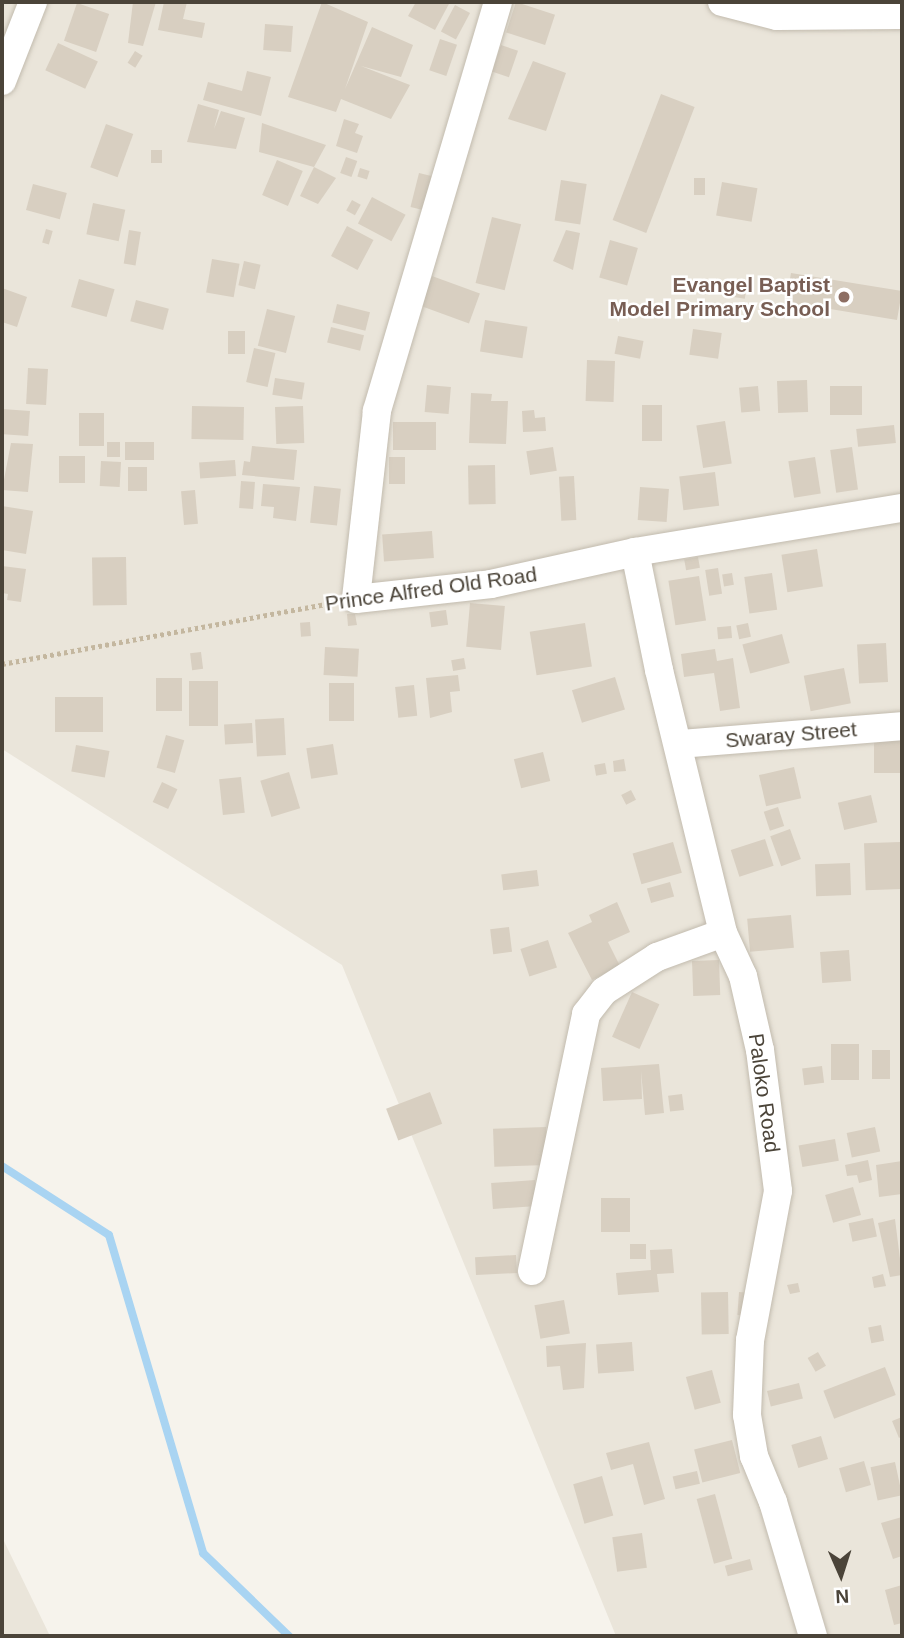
<!DOCTYPE html>
<style>
body{margin:0}
#map{position:relative;width:904px;height:1638px;overflow:hidden;background:#f6f3ec;font-family:Arial,sans-serif}
div>[style]{position:absolute}
[style*='--x']{left:calc(var(--x)*1px);top:calc(var(--y)*1px);width:calc(var(--w)*1px);rotate:calc(var(--a)*1deg)}
.residential>*{inset:0;background:#eae5da}
.stream>*{height:8px;margin:-4px;padding:0 4px;transform-origin:4px;border-radius:4px;background:#a9d4f2}
.building>*{inset:0;background:#d8cfc1;transform-origin:0 0}
.path>*{height:4.5px;margin-top:-2.25px;transform-origin:0;background:repeating-linear-gradient(90deg,#c4b79f 0 3.5px,transparent 0 7px)}
.roads{filter:drop-shadow(0 0 2px #c2bbae) drop-shadow(0 0 2px #c2bbae)}
.minor>*{height:28px;margin:-14px;padding:0 14px;transform-origin:14px;border-radius:14px;background:#fff}
.dots>*{width:19px;height:19px;translate:-50% -50%;box-sizing:border-box;border:4px solid #fff;border-radius:50%}
span{translate:-50% -50%;white-space:nowrap;text-align:center;line-height:1.15;-webkit-text-stroke:5px #fff;paint-order:stroke}
.education-label{font-size:21px;color:#785e54;font-weight:700}
.right{translate:-100% -50%;text-align:right}
.street-label{font-size:21px;color:#4b4439}
.frame{position:absolute;inset:0;border:4px solid #4b4439;pointer-events:none}
.north{position:absolute;left:806px;top:1540px;width:70px;height:70px;-webkit-text-stroke:5px #fff;paint-order:stroke;rotate:177deg;font-size:19px;font-weight:700;line-height:28px;text-align:center;color:#4b4439}
.north::after{content:'';display:block;margin:auto;width:24px;height:32px;background:#4b4439;clip-path:polygon(50% 0,100% 100%,50% 72%,0 100%)}
</style>
<div id="map">
<div class="residential">
<div style="clip-path:polygon(2px 2px,902px 2px,902px 1636px,616px 1636px,342px 965px,2px 749px)"></div>
<div style="clip-path:polygon(2px 1537px,50px 1636px,2px 1636px)"></div>
</div>
<div class="stream">
<div style="--x:2;--y:1166;--w:127;--a:32.8"></div>
<div style="--x:109;--y:1235;--w:332;--a:73.5"></div>
<div style="--x:203;--y:1553;--w:120;--a:44"></div>
</div>
<div class="building">
<div style="clip-path:polygon(133px 2px,156px 2px,143px 46px,128px 43px)"></div>
<div style="clip-path:polygon(164px 2px,187px 2px,183px 19px,205px 23px,202px 38px,158px 30px)"></div>
<div style="clip-path:polygon(322px 2px,368px 22px,345px 89px,372px 27px,413px 45px,401px 77px,361px 66px,410px 85px,391px 119px,341px 99px,336px 112px,288px 97px)"></div>
<div style="clip-path:polygon(416px 2px,450px 2px,435px 30px,408px 16px)"></div>
<div style="left:516px;top:2px;width:41px;height:32px;rotate:18deg"></div>
<div style="left:77px;top:3px;width:34px;height:40px;rotate:19deg"></div>
<div style="left:455px;top:5px;width:17px;height:30px;rotate:28deg"></div>
<div style="left:265px;top:24px;width:28px;height:26px;rotate:4deg"></div>
<div style="left:440px;top:39px;width:18px;height:33px;rotate:19deg"></div>
<div style="left:58px;top:43px;width:44px;height:30px;rotate:25deg"></div>
<div style="left:501px;top:45px;width:18px;height:28px;rotate:19deg"></div>
<div style="left:135px;top:51px;width:9px;height:14px;rotate:32deg"></div>
<div style="clip-path:polygon(533px 61px,566px 73px,546px 131px,508px 119px)"></div>
<div style="clip-path:polygon(247px 71px,271px 77px,261px 116px,203px 100px,208px 82px,242px 91px)"></div>
<div style="left:661px;top:94px;width:36px;height:135px;rotate:21deg"></div>
<div style="clip-path:polygon(198px 104px,219px 110px,214px 129px,221px 111px,245px 118px,236px 149px,187px 142px)"></div>
<div style="clip-path:polygon(344px 119px,359px 124px,355px 133px,363px 136px,357px 153px,336px 146px)"></div>
<div style="clip-path:polygon(262px 123px,326px 145px,314px 167px,259px 152px)"></div>
<div style="left:106px;top:124px;width:29px;height:46px;rotate:20deg"></div>
<div style="left:151px;top:150px;width:11px;height:13px"></div>
<div style="left:346px;top:157px;width:12px;height:17px;rotate:20deg"></div>
<div style="left:277px;top:160px;width:28px;height:38px;rotate:23deg"></div>
<div style="clip-path:polygon(314px 167px,336px 178px,318px 204px,300px 196px)"></div>
<div style="left:360px;top:168px;width:10px;height:9px;rotate:17deg"></div>
<div style="left:419px;top:173px;width:16px;height:35px;rotate:14deg"></div>
<div style="left:694px;top:178px;width:11px;height:17px"></div>
<div style="left:561px;top:180px;width:26px;height:41px;rotate:9deg"></div>
<div style="left:722px;top:182px;width:36px;height:34px;rotate:10deg"></div>
<div style="left:33px;top:184px;width:35px;height:27px;rotate:15deg"></div>
<div style="left:372px;top:197px;width:38px;height:30px;rotate:28deg"></div>
<div style="left:352px;top:200px;width:10px;height:12px;rotate:29deg"></div>
<div style="left:93px;top:203px;width:33px;height:32px;rotate:12deg"></div>
<div style="left:492px;top:217px;width:30px;height:68px;rotate:14deg"></div>
<div style="left:347px;top:226px;width:30px;height:34px;rotate:28deg"></div>
<div style="left:46px;top:229px;width:7px;height:14px;rotate:16deg"></div>
<div style="left:129px;top:230px;width:12px;height:34px;rotate:9deg"></div>
<div style="clip-path:polygon(566px 230px,580px 233px,573px 270px,553px 261px)"></div>
<div style="left:610px;top:240px;width:29px;height:39px;rotate:16deg"></div>
<div style="left:212px;top:259px;width:28px;height:34px;rotate:10deg"></div>
<div style="left:244px;top:261px;width:17px;height:25px;rotate:13deg"></div>
<div style="clip-path:polygon(791px 273px,902px 291px,897px 320px,806px 305px,804px 314px,791px 312px,793px 303px,786px 302px)"></div>
<div style="left:432px;top:276px;width:51px;height:32px;rotate:20deg"></div>
<div style="left:79px;top:279px;width:37px;height:29px;rotate:16deg"></div>
<div style="left:734px;top:284px;width:13px;height:13px;rotate:9deg"></div>
<div style="clip-path:polygon(2px 288px,27px 297px,17px 327px,2px 322px)"></div>
<div style="left:136px;top:300px;width:34px;height:22px;rotate:15deg"></div>
<div style="left:337px;top:304px;width:34px;height:19px;rotate:14deg"></div>
<div style="left:267px;top:309px;width:29px;height:38px;rotate:14deg"></div>
<div style="left:485px;top:320px;width:43px;height:32px;rotate:9deg"></div>
<div style="left:331px;top:327px;width:34px;height:16px;rotate:14deg"></div>
<div style="left:693px;top:329px;width:29px;height:26px;rotate:8deg"></div>
<div style="left:228px;top:331px;width:17px;height:23px"></div>
<div style="left:618px;top:336px;width:26px;height:18px;rotate:11deg"></div>
<div style="left:254px;top:348px;width:22px;height:35px;rotate:13deg"></div>
<div style="left:587px;top:360px;width:28px;height:41px;rotate:2deg"></div>
<div style="left:28px;top:368px;width:20px;height:36px;rotate:3deg"></div>
<div style="left:275px;top:378px;width:30px;height:17px;rotate:9deg"></div>
<div style="left:807px;top:380px;width:32px;height:30px;rotate:88deg"></div>
<div style="left:427px;top:385px;width:24px;height:27px;rotate:5deg"></div>
<div style="left:758px;top:386px;width:25px;height:19px;rotate:85deg"></div>
<div style="left:830px;top:386px;width:32px;height:29px"></div>
<div style="clip-path:polygon(471px 393px,492px 394px,491px 401px,508px 401px,506px 444px,469px 443px)"></div>
<div style="left:642px;top:405px;width:20px;height:36px"></div>
<div style="left:192px;top:406px;width:52px;height:33px;rotate:1deg"></div>
<div style="left:303px;top:406px;width:37px;height:28px;rotate:88deg"></div>
<div style="left:2px;top:409px;width:28px;height:25px;rotate:4deg"></div>
<div style="clip-path:polygon(534px 410px,535px 418px,545px 417px,546px 431px,523px 432px,522px 411px)"></div>
<div style="left:79px;top:413px;width:25px;height:33px"></div>
<div style="left:725px;top:421px;width:43px;height:29px;rotate:81deg"></div>
<div style="left:436px;top:422px;width:28px;height:43px;rotate:90deg"></div>
<div style="left:894px;top:425px;width:18px;height:38px;rotate:84deg"></div>
<div style="left:107px;top:442px;width:13px;height:15px"></div>
<div style="left:125px;top:442px;width:29px;height:18px"></div>
<div style="clip-path:polygon(11px 443px,33px 444px,28px 492px,2px 490px)"></div>
<div style="clip-path:polygon(252px 446px,297px 450px,294px 480px,242px 475px,244px 461px,250px 462px)"></div>
<div style="left:553px;top:447px;width:24px;height:27px;rotate:81deg"></div>
<div style="left:852px;top:447px;width:43px;height:22px;rotate:82deg"></div>
<div style="left:85px;top:456px;width:27px;height:26px;rotate:90deg"></div>
<div style="left:389px;top:457px;width:16px;height:27px"></div>
<div style="left:815px;top:457px;width:37px;height:27px;rotate:81deg"></div>
<div style="left:235px;top:460px;width:16px;height:36px;rotate:86deg"></div>
<div style="left:101px;top:461px;width:20px;height:25px;rotate:3deg"></div>
<div style="left:495px;top:465px;width:39px;height:27px;rotate:89deg"></div>
<div style="left:128px;top:467px;width:19px;height:24px"></div>
<div style="left:715px;top:472px;width:34px;height:36px;rotate:83deg"></div>
<div style="left:574px;top:476px;width:44px;height:15px;rotate:87deg"></div>
<div style="left:241px;top:481px;width:14px;height:27px;rotate:4deg"></div>
<div style="clip-path:polygon(263px 484px,300px 487px,296px 521px,273px 518px,274px 507px,261px 506px)"></div>
<div style="left:314px;top:486px;width:27px;height:37px;rotate:6deg"></div>
<div style="left:640px;top:487px;width:29px;height:33px;rotate:4deg"></div>
<div style="left:195px;top:490px;width:34px;height:14px;rotate:85deg"></div>
<div style="clip-path:polygon(2px 506px,33px 511px,26px 554px,2px 550px)"></div>
<div style="left:432px;top:531px;width:27px;height:50px;rotate:86deg"></div>
<div style="left:817px;top:549px;width:38px;height:36px;rotate:81deg"></div>
<div style="left:126px;top:557px;width:48px;height:34px;rotate:89deg"></div>
<div style="left:698px;top:557px;width:11px;height:14px;rotate:80deg"></div>
<div style="clip-path:polygon(2px 566px,26px 569px,21px 602px,7px 600px,8px 594px,2px 593px)"></div>
<div style="left:718px;top:568px;width:26px;height:13px;rotate:81deg"></div>
<div style="left:732px;top:573px;width:12px;height:10px;rotate:81deg"></div>
<div style="left:772px;top:573px;width:37px;height:28px;rotate:82deg"></div>
<div style="left:699px;top:576px;width:45px;height:31px;rotate:81deg"></div>
<div style="left:470px;top:603px;width:35px;height:44px;rotate:5deg"></div>
<div style="left:446px;top:610px;width:15px;height:17px;rotate:82deg"></div>
<div style="clip-path:polygon(347px 614px,355px 614px,357px 625px,348px 626px)"></div>
<div style="left:310px;top:622px;width:14px;height:10px;rotate:86deg"></div>
<div style="left:585px;top:623px;width:44px;height:56px;rotate:81deg"></div>
<div style="left:748px;top:623px;width:14px;height:12px;rotate:78deg"></div>
<div style="left:731px;top:626px;width:12px;height:14px;rotate:85deg"></div>
<div style="left:782px;top:634px;width:30px;height:41px;rotate:75deg"></div>
<div style="left:886px;top:643px;width:39px;height:29px;rotate:87deg"></div>
<div style="left:325px;top:647px;width:34px;height:28px;rotate:3deg"></div>
<div style="clip-path:polygon(715px 649px,717px 661px,733px 658px,740px 708px,720px 711px,714px 673px,684px 677px,681px 654px)"></div>
<div style="left:201px;top:652px;width:17px;height:11px;rotate:83deg"></div>
<div style="left:464px;top:658px;width:11px;height:13px;rotate:80deg"></div>
<div style="left:844px;top:668px;width:36px;height:41px;rotate:79deg"></div>
<div style="clip-path:polygon(458px 675px,460px 691px,450px 692px,452px 712px,430px 718px,426px 678px)"></div>
<div style="left:615px;top:677px;width:34px;height:45px;rotate:73deg"></div>
<div style="left:156px;top:678px;width:26px;height:33px"></div>
<div style="left:189px;top:681px;width:29px;height:45px"></div>
<div style="left:329px;top:683px;width:25px;height:38px"></div>
<div style="left:414px;top:685px;width:31px;height:19px;rotate:84deg"></div>
<div style="left:55px;top:697px;width:48px;height:35px"></div>
<div style="left:284px;top:718px;width:37px;height:29px;rotate:87deg"></div>
<div style="left:252px;top:723px;width:20px;height:28px;rotate:87deg"></div>
<div style="left:166px;top:735px;width:19px;height:34px;rotate:16deg"></div>
<div style="left:902px;top:741px;width:32px;height:28px;rotate:90deg"></div>
<div style="left:333px;top:744px;width:31px;height:27px;rotate:81deg"></div>
<div style="left:76px;top:745px;width:34px;height:27px;rotate:10deg"></div>
<div style="left:543px;top:752px;width:30px;height:30px;rotate:76deg"></div>
<div style="clip-path:polygon(624px 759px,626px 771px,614px 772px,613px 761px)"></div>
<div style="left:605px;top:763px;width:11px;height:11px;rotate:80deg"></div>
<div style="left:794px;top:767px;width:32px;height:36px;rotate:77deg"></div>
<div style="left:289px;top:772px;width:38px;height:30px;rotate:73deg"></div>
<div style="left:241px;top:777px;width:36px;height:22px;rotate:84deg"></div>
<div style="left:162px;top:782px;width:17px;height:22px;rotate:25deg"></div>
<div style="left:631px;top:790px;width:11px;height:11px;rotate:63deg"></div>
<div style="left:871px;top:795px;width:28px;height:34px;rotate:77deg"></div>
<div style="left:778px;top:807px;width:20px;height:15px;rotate:72deg"></div>
<div style="left:790px;top:829px;width:32px;height:21px;rotate:70deg"></div>
<div style="left:765px;top:839px;width:28px;height:36px;rotate:72deg"></div>
<div style="left:673px;top:842px;width:32px;height:42px;rotate:74deg"></div>
<div style="left:900px;top:842px;width:47px;height:36px;rotate:88deg"></div>
<div style="left:850px;top:863px;width:32px;height:35px;rotate:88deg"></div>
<div style="left:537px;top:870px;width:16px;height:36px;rotate:83deg"></div>
<div style="left:670px;top:882px;width:15px;height:24px;rotate:74deg"></div>
<div style="clip-path:polygon(617px 902px,630px 932px,608px 942px,620px 966px,592px 980px,568px 933px,592px 922px,589px 915px)"></div>
<div style="left:791px;top:915px;width:33px;height:44px;rotate:85deg"></div>
<div style="left:509px;top:927px;width:25px;height:19px;rotate:83deg"></div>
<div style="left:548px;top:940px;width:29px;height:29px;rotate:72deg"></div>
<div style="left:849px;top:950px;width:31px;height:29px;rotate:86deg"></div>
<div style="left:719px;top:960px;width:35px;height:27px;rotate:88deg"></div>
<div style="left:632px;top:992px;width:30px;height:49px;rotate:24deg"></div>
<div style="left:831px;top:1044px;width:28px;height:36px"></div>
<div style="left:872px;top:1050px;width:18px;height:29px"></div>
<div style="clip-path:polygon(659px 1064px,664px 1113px,645px 1115px,641px 1071px,642px 1099px,603px 1101px,601px 1068px)"></div>
<div style="left:822px;top:1066px;width:17px;height:20px;rotate:83deg"></div>
<div style="left:430px;top:1092px;width:34px;height:47px;rotate:69deg"></div>
<div style="left:682px;top:1094px;width:16px;height:14px;rotate:83deg"></div>
<div style="left:546px;top:1127px;width:38px;height:53px;rotate:88deg"></div>
<div style="left:875px;top:1127px;width:25px;height:29px;rotate:78deg"></div>
<div style="left:835px;top:1139px;width:22px;height:37px;rotate:80deg"></div>
<div style="clip-path:polygon(868px 1160px,872px 1180px,859px 1183px,857px 1175px,847px 1176px,845px 1165px)"></div>
<div style="clip-path:polygon(902px 1161px,902px 1194px,879px 1197px,876px 1165px)"></div>
<div style="left:535px;top:1180px;width:26px;height:44px;rotate:86deg"></div>
<div style="left:853px;top:1187px;width:29px;height:29px;rotate:74deg"></div>
<div style="left:601px;top:1198px;width:29px;height:34px"></div>
<div style="left:873px;top:1218px;width:19px;height:25px;rotate:78deg"></div>
<div style="clip-path:polygon(895px 1219px,902px 1275px,890px 1277px,878px 1223px)"></div>
<div style="left:630px;top:1244px;width:16px;height:15px"></div>
<div style="clip-path:polygon(672px 1249px,674px 1273px,657px 1274px,659px 1292px,618px 1295px,616px 1273px,651px 1270px,650px 1250px)"></div>
<div style="left:516px;top:1255px;width:18px;height:41px;rotate:87deg"></div>
<div style="clip-path:polygon(883px 1274px,886px 1286px,874px 1288px,872px 1277px)"></div>
<div style="clip-path:polygon(798px 1283px,800px 1292px,790px 1294px,787px 1285px)"></div>
<div style="left:728px;top:1292px;width:42px;height:27px;rotate:89deg"></div>
<div style="left:739px;top:1292px;width:13px;height:23px;rotate:4deg"></div>
<div style="left:564px;top:1300px;width:34px;height:30px;rotate:80deg"></div>
<div style="left:881px;top:1325px;width:16px;height:13px;rotate:79deg"></div>
<div style="left:632px;top:1342px;width:29px;height:36px;rotate:86deg"></div>
<div style="clip-path:polygon(586px 1343px,584px 1388px,563px 1390px,560px 1366px,547px 1367px,546px 1346px)"></div>
<div style="left:818px;top:1352px;width:16px;height:12px;rotate:60deg"></div>
<div style="left:885px;top:1367px;width:30px;height:66px;rotate:69deg"></div>
<div style="left:712px;top:1370px;width:34px;height:27px;rotate:75deg"></div>
<div style="left:799px;top:1383px;width:16px;height:33px;rotate:76deg"></div>
<div style="clip-path:polygon(902px 1417px,902px 1436px,899px 1438px,892px 1421px)"></div>
<div style="left:821px;top:1436px;width:24px;height:31px;rotate:73deg"></div>
<div style="left:732px;top:1440px;width:34px;height:39px;rotate:76deg"></div>
<div style="clip-path:polygon(649px 1442px,665px 1499px,644px 1505px,633px 1464px,611px 1470px,606px 1453px)"></div>
<div style="left:864px;top:1461px;width:25px;height:26px;rotate:74deg"></div>
<div style="left:895px;top:1462px;width:34px;height:25px;rotate:78deg"></div>
<div style="left:697px;top:1471px;width:13px;height:25px;rotate:77deg"></div>
<div style="left:602px;top:1476px;width:41px;height:30px;rotate:74deg"></div>
<div style="left:715px;top:1494px;width:67px;height:19px;rotate:75deg"></div>
<div style="clip-path:polygon(902px 1517px,902px 1556px,893px 1559px,881px 1523px)"></div>
<div style="left:642px;top:1533px;width:35px;height:30px;rotate:82deg"></div>
<div style="left:750px;top:1559px;width:11px;height:26px;rotate:75deg"></div>
<div style="clip-path:polygon(902px 1585px,902px 1623px,894px 1625px,885px 1590px)"></div>
</div>
<div class="path">
<div style="--x:2;--y:664;--w:335;--a:-10.5"></div>
</div>
<div class="roads">
<div class="minor">
<div style="--x:498;--y:2;--w:427;--a:106.5"></div>
<div style="--x:377;--y:411;--w:189;--a:96.4"></div>
<div style="--x:356;--y:599;--w:136;--a:-6.3"></div>
<div style="--x:491;--y:584;--w:148;--a:-12.5"></div>
<div style="--x:635;--y:552;--w:271;--a:-9.4"></div>
<div style="--x:722;--y:2;--w:57;--a:14.3"></div>
<div style="--x:777;--y:16;--w:125;--a:-0.5"></div>
<div style="--x:2;--y:81;--w:85;--a:-68.6"></div>
<div style="--x:635;--y:552;--w:120;--a:78.5"></div>
<div style="--x:659;--y:670;--w:271;--a:76.3"></div>
<div style="--x:723;--y:933;--w:47;--a:65.1"></div>
<div style="--x:743;--y:976;--w:76;--a:77.1"></div>
<div style="--x:760;--y:1050;--w:142;--a:82.7"></div>
<div style="--x:778;--y:1191;--w:152;--a:100.6"></div>
<div style="--x:750;--y:1340;--w:75;--a:92.3"></div>
<div style="--x:747;--y:1415;--w:42;--a:80.3"></div>
<div style="--x:754;--y:1456;--w:50;--a:67.6"></div>
<div style="--x:773;--y:1502;--w:140;--a:73.4"></div>
<div style="--x:680;--y:744;--w:223;--a:-4.6"></div>
<div style="--x:532;--y:1271;--w:263;--a:-78.1"></div>
<div style="--x:586;--y:1014;--w:29;--a:-52"></div>
<div style="--x:604;--y:991;--w:63;--a:-32.7"></div>
<div style="--x:657;--y:957;--w:70;--a:-20"></div>
</div>
</div>
<div class="dots">
<div style="left:844px;top:297px;background:#8d6e63"></div>
</div>
<div class="education-label">
<span class="right" style="left:830px;top:297px">Evangel Baptist<br>Model Primary School</span>
</div>
<div class="street-label">
<span style="left:431px;top:589px;rotate:-8deg">Prince Alfred Old Road</span>
<span style="left:791px;top:735px;rotate:-5deg">Swaray Street</span>
<span style="left:764px;top:1093px;rotate:82deg">Paloko Road</span>
</div>
<div class="frame"></div>
<div class="north">N</div>
</div>
